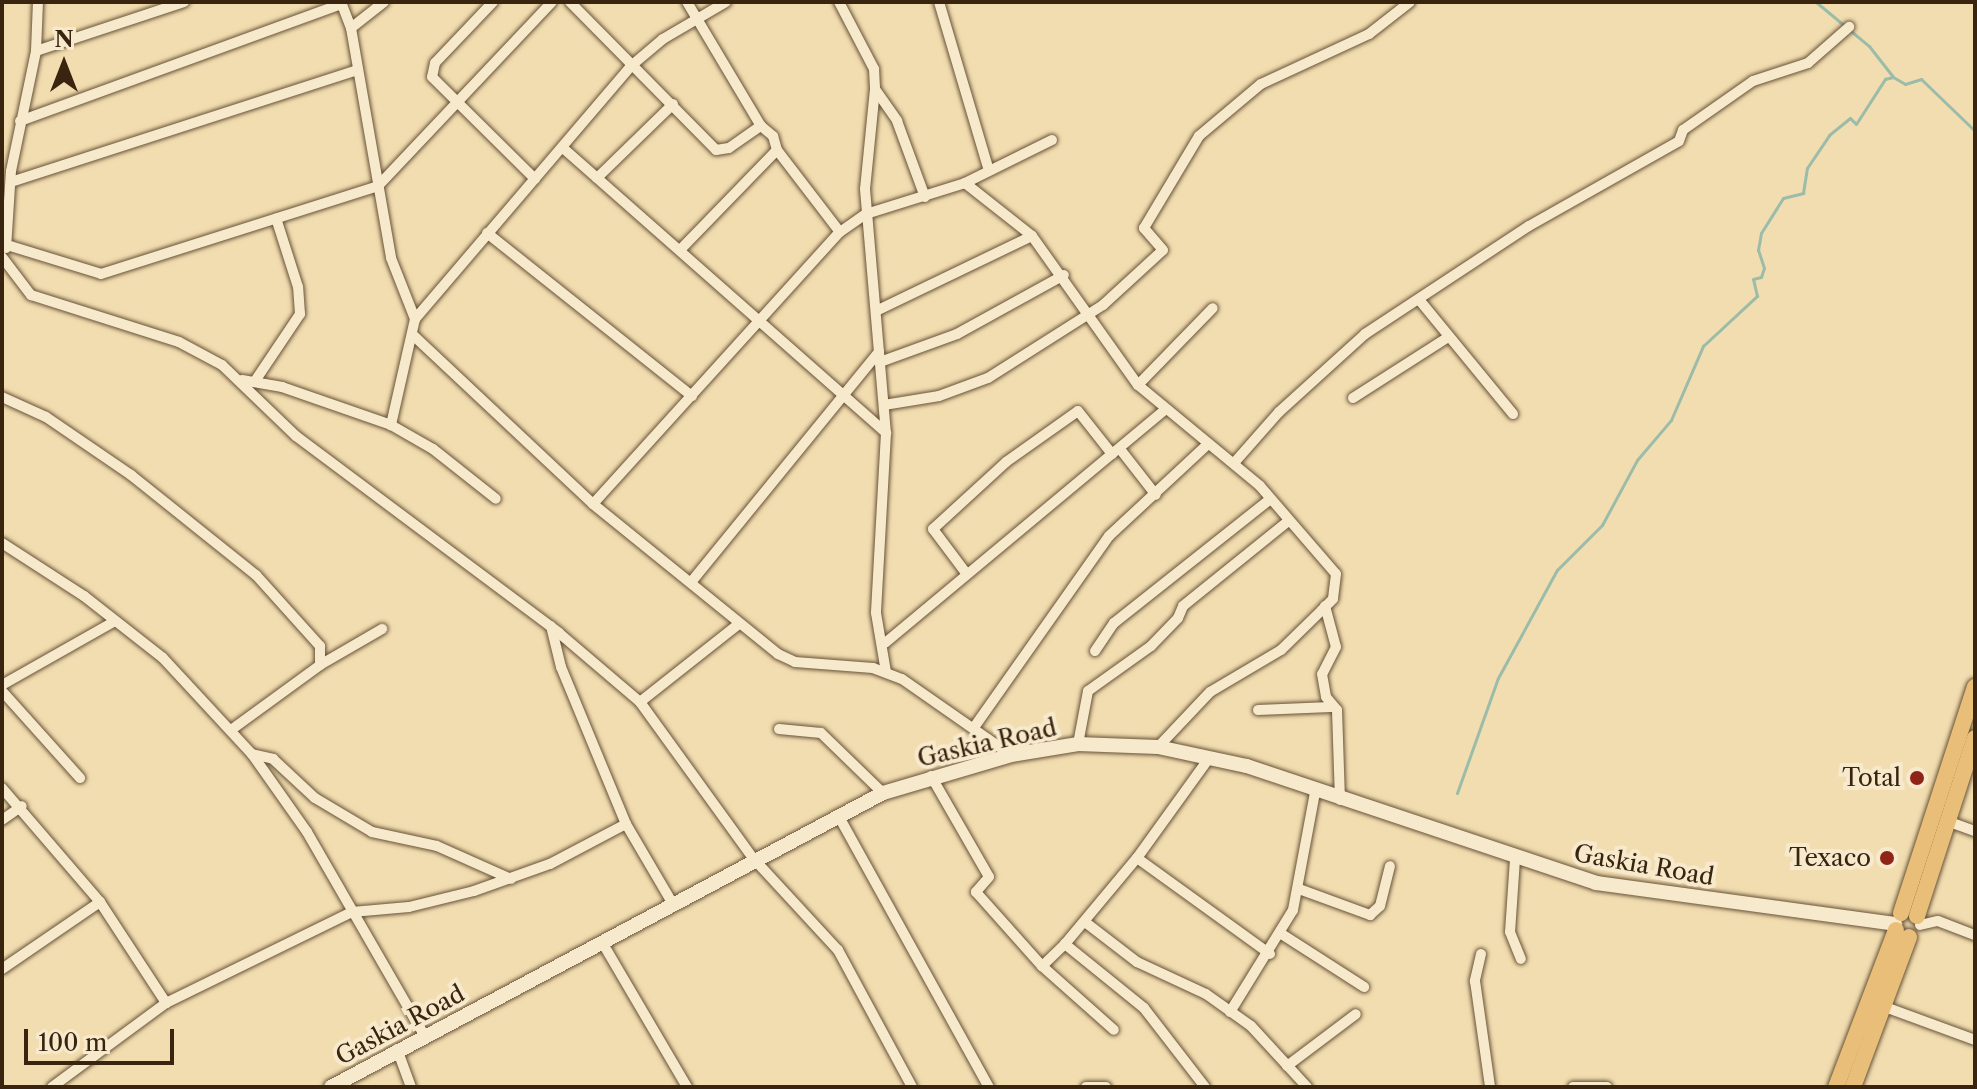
<!DOCTYPE html>
<style>
body{margin:0}
#map{position:relative;width:1977px;height:1089px;overflow:hidden;background:#f2ddb0;font-family:"Libre Caslon Text",serif}
div>[style]{position:absolute}
[style*='--x']{left:calc(var(--x)*1px);top:calc(var(--y)*1px);width:calc(var(--w)*1px);rotate:calc(var(--a)*1deg)}
.stream>*{height:3px;margin:-1.5px;padding:0 1.5px;transform-origin:1.5px;border-radius:1.5px;background:#9bbca9}
.roads{filter:drop-shadow(0 0 2px #675238) drop-shadow(0 0 2px #675238)}
.street>*{height:10px;margin:-5px;padding:0 5px;transform-origin:5px;border-radius:5px;background:#f7e9cc}
.secondary>*{height:14px;margin:-7px;padding:0 7px;transform-origin:7px;border-radius:7px;background:#f7e9cc}
.primary>*{height:16px;margin:-8px;padding:0 8px;transform-origin:8px;border-radius:8px;background:#e9be78}
.dots>*{width:22px;height:22px;translate:-50% -50%;box-sizing:border-box;border:4px solid #f7e9cc;border-radius:50%}
span{translate:-50% -50%;white-space:nowrap;text-align:center;line-height:1.15;-webkit-text-stroke:8px #f7e9cc;paint-order:stroke}
.street-label{font-size:24px;color:#392410}
.poi-label{font-size:24px;color:#392410}
.right{translate:-100% -50%;text-align:right}
.frame{position:absolute;inset:0;border:4px solid #392410;pointer-events:none}
.north{position:absolute;left:24px;top:24px;width:80px;height:80px;-webkit-text-stroke:6px #f7e9cc;paint-order:stroke;rotate:0deg;font-size:22px;font-weight:700;line-height:32px;text-align:center;color:#392410}
.north::after{content:'';display:block;margin:auto;width:28px;height:36px;background:#392410;clip-path:polygon(50% 0,100% 100%,50% 72%,0 100%)}
.scale{position:absolute;left:24px;top:1029px;width:150px;height:36px;box-sizing:border-box;border:4px solid #392410;border-top:0;padding-left:10px;font-size:24px;line-height:28px;white-space:nowrap;color:#392410;-webkit-text-stroke:6px #f7e9cc;paint-order:stroke}
</style>
<div id="map">
<div class="stream">
<div style="--x:1816;--y:2;--w:69;--a:39.7"></div>
<div style="--x:1869;--y:46;--w:39;--a:52"></div>
<div style="--x:1893;--y:77;--w:14;--a:30"></div>
<div style="--x:1905;--y:84;--w:17;--a:-17"></div>
<div style="--x:1921;--y:79;--w:75;--a:43.9"></div>
<div style="--x:1457;--y:793;--w:122;--a:-70.4"></div>
<div style="--x:1498;--y:678;--w:123;--a:-61.4"></div>
<div style="--x:1557;--y:570;--w:64;--a:-45"></div>
<div style="--x:1602;--y:525;--w:74;--a:-61.7"></div>
<div style="--x:1637;--y:460;--w:52;--a:-49.6"></div>
<div style="--x:1671;--y:420;--w:81;--a:-66.6"></div>
<div style="--x:1703;--y:346;--w:74;--a:-42.8"></div>
<div style="--x:1757;--y:296;--w:17;--a:-103"></div>
<div style="--x:1753;--y:279;--w:8;--a:-14"></div>
<div style="--x:1761;--y:277;--w:9;--a:-72"></div>
<div style="--x:1764;--y:268;--w:19;--a:-108"></div>
<div style="--x:1758;--y:250;--w:17;--a:-80"></div>
<div style="--x:1761;--y:233;--w:41;--a:-57.8"></div>
<div style="--x:1783;--y:198;--w:21;--a:-14"></div>
<div style="--x:1803;--y:193;--w:25;--a:-81"></div>
<div style="--x:1807;--y:168;--w:40;--a:-56"></div>
<div style="--x:1829;--y:135;--w:27;--a:-39"></div>
<div style="--x:1850;--y:118;--w:8;--a:45"></div>
<div style="--x:1856;--y:124;--w:54;--a:-57.2"></div>
<div style="--x:1885;--y:79;--w:8;--a:-14"></div>
</div>
<div class="roads">
<div class="street">
<div style="--x:341;--y:2;--w:28;--a:69"></div>
<div style="--x:351;--y:28;--w:233;--a:80.1"></div>
<div style="--x:391;--y:258;--w:66;--a:68.5"></div>
<div style="--x:415;--y:319;--w:109;--a:102.8"></div>
<div style="--x:493;--y:2;--w:84;--a:133.6"></div>
<div style="--x:435;--y:63;--w:14;--a:102"></div>
<div style="--x:432;--y:77;--w:145;--a:44.7"></div>
<div style="--x:570;--y:2;--w:208;--a:45.4"></div>
<div style="--x:716;--y:150;--w:13;--a:-9"></div>
<div style="--x:729;--y:148;--w:39;--a:-35"></div>
<div style="--x:687;--y:2;--w:144;--a:59.2"></div>
<div style="--x:761;--y:126;--w:16;--a:40"></div>
<div style="--x:773;--y:136;--w:15;--a:74"></div>
<div style="--x:777;--y:150;--w:103;--a:52.5"></div>
<div style="--x:839;--y:2;--w:76;--a:62.4"></div>
<div style="--x:874;--y:69;--w:20;--a:87"></div>
<div style="--x:875;--y:89;--w:100;--a:95.7"></div>
<div style="--x:865;--y:189;--w:245;--a:85.1"></div>
<div style="--x:886;--y:433;--w:180;--a:93.2"></div>
<div style="--x:876;--y:613;--w:60;--a:80.4"></div>
<div style="--x:939;--y:2;--w:176;--a:73.5"></div>
<div style="--x:351;--y:28;--w:42;--a:-38.2"></div>
<div style="--x:36;--y:51;--w:156;--a:-18.3"></div>
<div style="--x:875;--y:89;--w:39;--a:55"></div>
<div style="--x:897;--y:121;--w:81;--a:69.8"></div>
<div style="--x:20;--y:121;--w:342;--a:-20"></div>
<div style="--x:563;--y:148;--w:431;--a:41.4"></div>
<div style="--x:597;--y:178;--w:106;--a:-44.2"></div>
<div style="--x:14;--y:181;--w:361;--a:-17.9"></div>
<div style="--x:965;--y:183;--w:85;--a:38.3"></div>
<div style="--x:1032;--y:236;--w:183;--a:54.6"></div>
<div style="--x:1138;--y:385;--w:158;--a:39.6"></div>
<div style="--x:1260;--y:486;--w:116;--a:49.2"></div>
<div style="--x:1336;--y:574;--w:25;--a:97"></div>
<div style="--x:1333;--y:599;--w:16;--a:135"></div>
<div style="--x:1322;--y:610;--w:57;--a:135.7"></div>
<div style="--x:1281;--y:650;--w:82;--a:149.4"></div>
<div style="--x:1210;--y:692;--w:76;--a:133.4"></div>
<div style="--x:487;--y:233;--w:262;--a:38.5"></div>
<div style="--x:7;--y:245;--w:98;--a:17.1"></div>
<div style="--x:101;--y:274;--w:291;--a:-17.6"></div>
<div style="--x:378;--y:186;--w:253;--a:-46.6"></div>
<div style="--x:6;--y:248;--w:77;--a:-86.3"></div>
<div style="--x:11;--y:171;--w:123;--a:-78.2"></div>
<div style="--x:36;--y:51;--w:49;--a:-87.7"></div>
<div style="--x:680;--y:250;--w:139;--a:-45.9"></div>
<div style="--x:2;--y:257;--w:48;--a:52.7"></div>
<div style="--x:31;--y:295;--w:155;--a:17.6"></div>
<div style="--x:179;--y:342;--w:49;--a:28.1"></div>
<div style="--x:222;--y:365;--w:103;--a:43.8"></div>
<div style="--x:296;--y:436;--w:329;--a:36.8"></div>
<div style="--x:559;--y:633;--w:106;--a:40.4"></div>
<div style="--x:640;--y:702;--w:193;--a:54.1"></div>
<div style="--x:753;--y:858;--w:125;--a:47.3"></div>
<div style="--x:838;--y:950;--w:156;--a:61.6"></div>
<div style="--x:1421;--y:302;--w:145;--a:50.6"></div>
<div style="--x:876;--y:311;--w:173;--a:-25.7"></div>
<div style="--x:415;--y:319;--w:333;--a:-49.5"></div>
<div style="--x:631;--y:66;--w:42;--a:-40.2"></div>
<div style="--x:663;--y:39;--w:73;--a:-30.4"></div>
<div style="--x:414;--y:336;--w:245;--a:43.2"></div>
<div style="--x:593;--y:504;--w:238;--a:39"></div>
<div style="--x:778;--y:654;--w:19;--a:25"></div>
<div style="--x:795;--y:662;--w:78;--a:4.4"></div>
<div style="--x:873;--y:668;--w:31;--a:21"></div>
<div style="--x:902;--y:679;--w:133;--a:34.9"></div>
<div style="--x:880;--y:362;--w:82;--a:-20"></div>
<div style="--x:957;--y:334;--w:122;--a:-28.9"></div>
<div style="--x:242;--y:380;--w:41;--a:9.9"></div>
<div style="--x:282;--y:387;--w:115;--a:19.2"></div>
<div style="--x:391;--y:425;--w:48;--a:29.7"></div>
<div style="--x:433;--y:449;--w:80;--a:38.4"></div>
<div style="--x:255;--y:381;--w:81;--a:-56.1"></div>
<div style="--x:300;--y:314;--w:27;--a:-94"></div>
<div style="--x:298;--y:287;--w:72;--a:-107.7"></div>
<div style="--x:1138;--y:385;--w:107;--a:-45.8"></div>
<div style="--x:2;--y:397;--w:48;--a:24.4"></div>
<div style="--x:46;--y:417;--w:103;--a:34.3"></div>
<div style="--x:131;--y:475;--w:160;--a:38.7"></div>
<div style="--x:256;--y:575;--w:96;--a:48"></div>
<div style="--x:320;--y:646;--w:19;--a:90"></div>
<div style="--x:1353;--y:398;--w:112;--a:-32.6"></div>
<div style="--x:884;--y:405;--w:56;--a:-9.3"></div>
<div style="--x:939;--y:396;--w:52;--a:-20.2"></div>
<div style="--x:988;--y:378;--w:136;--a:-32.4"></div>
<div style="--x:1103;--y:305;--w:81;--a:-42.5"></div>
<div style="--x:1163;--y:250;--w:29;--a:-131"></div>
<div style="--x:1144;--y:228;--w:107;--a:-59.1"></div>
<div style="--x:1199;--y:136;--w:81;--a:-40"></div>
<div style="--x:1261;--y:84;--w:119;--a:-24.8"></div>
<div style="--x:1369;--y:34;--w:52;--a:-38"></div>
<div style="--x:1120;--y:449;--w:58;--a:52"></div>
<div style="--x:1234;--y:463;--w:68;--a:-48.6"></div>
<div style="--x:1279;--y:412;--w:116;--a:-42.2"></div>
<div style="--x:1365;--y:334;--w:196;--a:-33.4"></div>
<div style="--x:1529;--y:226;--w:172;--a:-29.5"></div>
<div style="--x:1679;--y:141;--w:12;--a:-70"></div>
<div style="--x:1683;--y:130;--w:85;--a:-35"></div>
<div style="--x:1753;--y:81;--w:58;--a:-18.1"></div>
<div style="--x:1808;--y:63;--w:55;--a:-41.3"></div>
<div style="--x:593;--y:504;--w:367;--a:-47.8"></div>
<div style="--x:840;--y:232;--w:32;--a:-35"></div>
<div style="--x:866;--y:214;--w:104;--a:-17.4"></div>
<div style="--x:965;--y:183;--w:97;--a:-26.3"></div>
<div style="--x:2;--y:543;--w:98;--a:32.9"></div>
<div style="--x:84;--y:596;--w:100;--a:38.1"></div>
<div style="--x:163;--y:658;--w:131;--a:47.2"></div>
<div style="--x:252;--y:754;--w:95;--a:54.8"></div>
<div style="--x:307;--y:832;--w:236;--a:60"></div>
<div style="--x:966;--y:573;--w:55;--a:-126.9"></div>
<div style="--x:933;--y:529;--w:99;--a:-42.5"></div>
<div style="--x:1006;--y:462;--w:88;--a:-35.3"></div>
<div style="--x:1078;--y:411;--w:55;--a:51.7"></div>
<div style="--x:692;--y:581;--w:296;--a:-50.8"></div>
<div style="--x:1325;--y:606;--w:42;--a:75"></div>
<div style="--x:1336;--y:647;--w:30;--a:117"></div>
<div style="--x:1322;--y:674;--w:23;--a:80"></div>
<div style="--x:1326;--y:697;--w:17;--a:50"></div>
<div style="--x:1337;--y:710;--w:90;--a:88.1"></div>
<div style="--x:885;--y:643;--w:364;--a:-39.8"></div>
<div style="--x:1095;--y:651;--w:34;--a:-56"></div>
<div style="--x:1114;--y:623;--w:198;--a:-38.4"></div>
<div style="--x:2;--y:685;--w:130;--a:-29.5"></div>
<div style="--x:2;--y:691;--w:117;--a:48.1"></div>
<div style="--x:640;--y:702;--w:127;--a:-38.3"></div>
<div style="--x:1258;--y:710;--w:73;--a:-2.4"></div>
<div style="--x:975;--y:726;--w:232;--a:-54.8"></div>
<div style="--x:1109;--y:536;--w:134;--a:-42.9"></div>
<div style="--x:779;--y:729;--w:42;--a:5.4"></div>
<div style="--x:821;--y:733;--w:86;--a:44.1"></div>
<div style="--x:231;--y:730;--w:110;--a:-36.1"></div>
<div style="--x:320;--y:665;--w:72;--a:-30.1"></div>
<div style="--x:1078;--y:744;--w:54;--a:-79.3"></div>
<div style="--x:1088;--y:691;--w:77;--a:-35.5"></div>
<div style="--x:1151;--y:646;--w:39;--a:-46"></div>
<div style="--x:1178;--y:618;--w:13;--a:-67"></div>
<div style="--x:1183;--y:606;--w:134;--a:-38.9"></div>
<div style="--x:252;--y:754;--w:22;--a:13"></div>
<div style="--x:273;--y:759;--w:57;--a:42.9"></div>
<div style="--x:315;--y:798;--w:66;--a:30.8"></div>
<div style="--x:372;--y:832;--w:66;--a:12.2"></div>
<div style="--x:437;--y:846;--w:81;--a:24"></div>
<div style="--x:931;--y:776;--w:116;--a:60.1"></div>
<div style="--x:989;--y:877;--w:20;--a:131"></div>
<div style="--x:976;--y:892;--w:99;--a:48.3"></div>
<div style="--x:2;--y:788;--w:150;--a:49.3"></div>
<div style="--x:100;--y:902;--w:121;--a:56.8"></div>
<div style="--x:838;--y:815;--w:311;--a:61"></div>
<div style="--x:2;--y:820;--w:24;--a:-35"></div>
<div style="--x:1947;--y:821;--w:30;--a:20"></div>
<div style="--x:626;--y:824;--w:93;--a:59.6"></div>
<div style="--x:1137;--y:858;--w:164;--a:35.8"></div>
<div style="--x:1515;--y:859;--w:73;--a:93.9"></div>
<div style="--x:1510;--y:932;--w:29;--a:68"></div>
<div style="--x:1299;--y:889;--w:76;--a:20.1"></div>
<div style="--x:1370;--y:915;--w:13;--a:-42"></div>
<div style="--x:1380;--y:906;--w:41;--a:-76"></div>
<div style="--x:1085;--y:922;--w:66;--a:37.6"></div>
<div style="--x:1137;--y:962;--w:76;--a:24.9"></div>
<div style="--x:1206;--y:994;--w:55;--a:35.4"></div>
<div style="--x:1251;--y:1026;--w:83;--a:47.4"></div>
<div style="--x:1920;--y:925;--w:18;--a:-13"></div>
<div style="--x:1938;--y:921;--w:40;--a:21"></div>
<div style="--x:1280;--y:933;--w:100;--a:32.7"></div>
<div style="--x:602;--y:942;--w:168;--a:59.6"></div>
<div style="--x:1065;--y:944;--w:32;--a:136"></div>
<div style="--x:1042;--y:966;--w:96;--a:41.6"></div>
<div style="--x:1481;--y:954;--w:28;--a:103"></div>
<div style="--x:1475;--y:981;--w:107;--a:81.9"></div>
<div style="--x:2;--y:969;--w:119;--a:-34.4"></div>
<div style="--x:1885;--y:1007;--w:96;--a:20.1"></div>
<div style="--x:1230;--y:1012;--w:120;--a:-58.3"></div>
<div style="--x:1293;--y:910;--w:120;--a:-79.4"></div>
<div style="--x:397;--y:1049;--w:40;--a:69.8"></div>
<div style="--x:1287;--y:1066;--w:86;--a:-37"></div>
<div style="--x:52;--y:1087;--w:142;--a:-36.4"></div>
<div style="--x:166;--y:1003;--w:207;--a:-26.1"></div>
<div style="--x:352;--y:912;--w:57;--a:-5"></div>
<div style="--x:409;--y:907;--w:67;--a:-13.8"></div>
<div style="--x:474;--y:891;--w:81;--a:-19.6"></div>
<div style="--x:550;--y:864;--w:86;--a:-27.8"></div>
<div style="--x:626;--y:824;--w:170;--a:-112.5"></div>
<div style="--x:561;--y:667;--w:42;--a:-103.7"></div>
<div style="--x:1086;--y:1087;--w:20;--a:0"></div>
<div style="--x:1205;--y:1087;--w:100;--a:-127.7"></div>
<div style="--x:1144;--y:1008;--w:102;--a:-141"></div>
<div style="--x:1065;--y:944;--w:112;--a:-50.1"></div>
<div style="--x:1137;--y:858;--w:123;--a:-54.2"></div>
<div style="--x:1573;--y:1087;--w:34;--a:0"></div>
</div>
<div class="secondary">
<div style="--x:331;--y:1087;--w:625;--a:-28.04"></div>
<div style="--x:883;--y:793;--w:134;--a:-16.5"></div>
<div style="--x:1011;--y:755;--w:68;--a:-9.3"></div>
<div style="--x:1078;--y:744;--w:80;--a:2.1"></div>
<div style="--x:1158;--y:747;--w:91;--a:12.1"></div>
<div style="--x:1247;--y:766;--w:368;--a:18.5"></div>
<div style="--x:1596;--y:883;--w:302;--a:7.8"></div>
</div>
<div class="primary">
<div style="--x:1901;--y:913;--w:238;--a:-71.9"></div>
<div style="--x:1917;--y:916;--w:187;--a:-72"></div>
<div style="--x:1836;--y:1087;--w:168;--a:-69.1"></div>
<div style="--x:1853;--y:1087;--w:160;--a:-69.5"></div>
</div>
</div>
<div class="dots">
<div style="left:1917px;top:778px;background:#8f2418"></div>
<div style="left:1887px;top:858px;background:#8f2418"></div>
</div>
<div class="street-label">
<span style="left:987px;top:743px;rotate:-13deg">Gaskia Road</span>
<span style="left:1644px;top:865px;rotate:10deg">Gaskia Road</span>
<span style="left:400px;top:1025px;rotate:-28deg">Gaskia Road</span>
</div>
<div class="poi-label">
<span class="right" style="left:1901px;top:778px">Total</span>
<span class="right" style="left:1871px;top:858px">Texaco</span>
</div>
<div class="frame"></div>
<div class="north">N</div>
<div class="scale">100 m</div>
</div>
